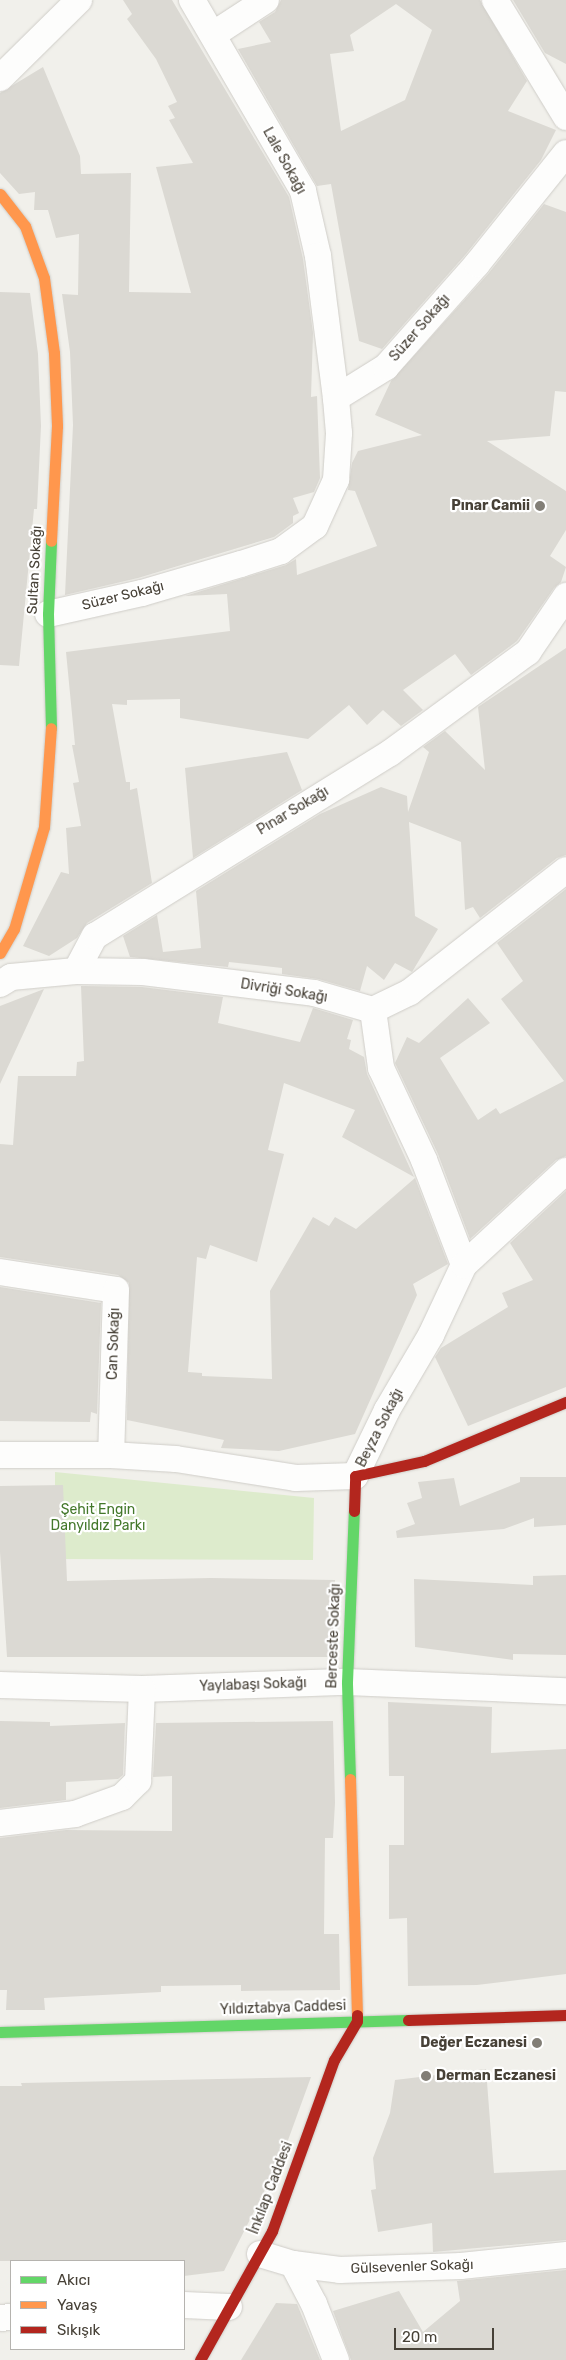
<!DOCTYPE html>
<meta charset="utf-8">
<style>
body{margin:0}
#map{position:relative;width:566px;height:2360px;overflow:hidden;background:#f1f0eb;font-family:Rubik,sans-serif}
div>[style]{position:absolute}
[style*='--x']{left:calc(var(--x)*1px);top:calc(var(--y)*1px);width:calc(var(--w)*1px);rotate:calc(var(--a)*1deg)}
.green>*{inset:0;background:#ddebcc}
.building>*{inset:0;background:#dbd9d3}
.roads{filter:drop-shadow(0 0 1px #cfcdc8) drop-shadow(0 0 1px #cfcdc8)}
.street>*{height:26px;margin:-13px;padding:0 13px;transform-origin:13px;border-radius:13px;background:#fdfdfc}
.fast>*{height:11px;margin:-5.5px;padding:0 5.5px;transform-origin:5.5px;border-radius:5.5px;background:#63d668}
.slow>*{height:11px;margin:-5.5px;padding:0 5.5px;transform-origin:5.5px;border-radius:5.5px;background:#ff974d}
.jam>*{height:11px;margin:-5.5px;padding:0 5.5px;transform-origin:5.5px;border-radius:5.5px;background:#b3261e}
.dots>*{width:14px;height:14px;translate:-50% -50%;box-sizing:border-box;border:2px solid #fff;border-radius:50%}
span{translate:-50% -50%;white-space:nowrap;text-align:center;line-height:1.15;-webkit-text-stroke:4.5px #fff;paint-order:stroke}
.street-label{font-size:14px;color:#474137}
.poi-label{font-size:14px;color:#474137;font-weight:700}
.right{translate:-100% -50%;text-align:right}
.left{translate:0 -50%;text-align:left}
.park-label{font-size:14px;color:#44782b}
.legend{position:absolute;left:10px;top:2260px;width:175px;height:90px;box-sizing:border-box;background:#fff;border:1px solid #b5b3af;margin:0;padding:6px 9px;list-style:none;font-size:15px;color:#474137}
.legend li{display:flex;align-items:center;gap:10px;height:25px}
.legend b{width:25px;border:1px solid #b5b3af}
.scale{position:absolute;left:394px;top:2328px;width:100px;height:22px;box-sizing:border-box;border:2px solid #474137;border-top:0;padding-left:6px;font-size:15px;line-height:18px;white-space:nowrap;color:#474137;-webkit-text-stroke:4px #fff;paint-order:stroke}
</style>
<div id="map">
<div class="green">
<div style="clip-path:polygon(55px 1472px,314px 1498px,313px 1560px,55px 1559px)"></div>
</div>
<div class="building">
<div style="clip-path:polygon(123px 0,172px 0,289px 197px,303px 259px,313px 333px,311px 397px,317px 396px,320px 478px,314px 492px,293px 498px,299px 513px,293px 516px,293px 523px,274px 537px,138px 578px,65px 595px,73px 425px,70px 352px,62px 294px,78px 295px,79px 234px,56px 238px,48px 210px,34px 210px,35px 192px,19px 194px,0 173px,0 93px,43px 67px,80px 156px,81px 174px,131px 173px,129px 292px,191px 293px,156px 167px,193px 163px,169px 120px,175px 118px,168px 106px,177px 102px,156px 59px,127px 19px,132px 14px)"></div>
<div style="clip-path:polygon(evenodd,281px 0,480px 0,527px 81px,508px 111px,556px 130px,541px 160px,466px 254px,382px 349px,359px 341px,331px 184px,317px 186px,238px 49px,271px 42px,259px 22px,275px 12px,281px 0,396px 4px,432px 30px,405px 100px,341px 131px,330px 54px,354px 51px,350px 35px,396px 4px)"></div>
<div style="clip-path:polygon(513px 0,566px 0,566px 64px,545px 53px)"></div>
<div style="clip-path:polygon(544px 204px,566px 212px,566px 392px,555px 391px,550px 436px,487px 441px,566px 491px,566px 530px,550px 556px,566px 567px,561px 582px,554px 588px,517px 641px,471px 675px,455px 654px,403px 690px,423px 710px,401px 726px,383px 710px,367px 725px,349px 705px,308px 739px,180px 718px,180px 699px,127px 700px,127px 705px,112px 704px,126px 782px,130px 782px,130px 790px,137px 788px,152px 883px,87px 923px,77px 938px,49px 956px,23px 946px,61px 872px,69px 874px,66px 828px,81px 826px,73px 783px,79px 782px,72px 745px,75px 745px,66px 652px,230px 631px,227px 594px,185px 596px,286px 565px,296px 559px,297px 575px,377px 546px,355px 491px,348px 490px,352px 463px,358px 451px,422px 435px,375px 415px,391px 381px,488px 274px)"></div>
<div style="clip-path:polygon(0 292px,30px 293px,38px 354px,41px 426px,37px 509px,34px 509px,19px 666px,0 665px)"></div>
<div style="clip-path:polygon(566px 648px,566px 855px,557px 858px,480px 918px,473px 907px,465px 910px,461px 842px,409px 822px,415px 916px,438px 929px,412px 972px,395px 963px,384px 980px,367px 966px,360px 991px,318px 979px,282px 974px,282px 968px,229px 962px,228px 967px,130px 957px,123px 936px,157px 915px,163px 952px,201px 948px,196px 891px,320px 814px,381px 787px,407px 796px,408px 812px,429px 752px,423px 747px,445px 731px,485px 770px,478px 707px)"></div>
<div style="clip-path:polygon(287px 752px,302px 790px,193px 858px,185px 768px)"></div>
<div style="clip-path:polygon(566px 889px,566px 1156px,556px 1160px,470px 1239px,438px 1154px,395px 1063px,407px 1037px,419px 1043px,468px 998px,490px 1023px,440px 1058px,478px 1120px,496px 1108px,500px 1114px,564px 1081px,501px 999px,523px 981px,497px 943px)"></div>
<div style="clip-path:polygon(81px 986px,142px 987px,223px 997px,218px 1023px,300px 1042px,313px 1008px,353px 1020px,347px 1039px,351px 1040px,349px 1049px,364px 1057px,367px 1074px,414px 1177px,342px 1137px,355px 1110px,284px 1083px,268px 1150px,284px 1154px,257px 1262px,210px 1245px,206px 1259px,197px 1257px,188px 1372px,202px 1373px,202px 1376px,272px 1379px,270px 1291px,313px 1217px,329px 1226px,335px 1217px,356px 1229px,415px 1178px,448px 1264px,413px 1284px,417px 1295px,355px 1434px,279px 1451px,221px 1448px,224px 1440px,127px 1420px,129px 1283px,118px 1275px,0 1257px,0 1144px,13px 1145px,18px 1076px,76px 1076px,77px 1062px,84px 1061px)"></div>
<div style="clip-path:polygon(44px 989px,0 1084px,0 1006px)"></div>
<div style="clip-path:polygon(566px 1191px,566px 1387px,468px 1426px,435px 1357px,441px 1348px,508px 1307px,502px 1293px,533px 1280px,510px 1243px)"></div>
<div style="clip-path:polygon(0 1287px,101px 1303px,97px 1414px,91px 1412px,90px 1422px,0 1421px)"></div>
<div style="clip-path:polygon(520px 1477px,566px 1477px,566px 1525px,534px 1527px,534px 1518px,504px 1529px,397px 1538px,396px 1531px,415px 1524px,407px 1503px,422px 1498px,418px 1482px,454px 1478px,460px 1506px,520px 1482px)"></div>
<div style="clip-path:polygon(63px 1485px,67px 1581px,211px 1578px,335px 1580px,332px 1657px,7px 1657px,0 1552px,0 1486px)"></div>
<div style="clip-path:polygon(566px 1575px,566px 1655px,513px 1654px,513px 1660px,415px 1647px,414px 1579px,533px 1585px,533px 1576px)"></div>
<div style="clip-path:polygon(388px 1702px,492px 1707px,491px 1753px,566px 1749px,566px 1974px,477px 1985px,408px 1986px,407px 1918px,389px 1919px,389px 1845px,404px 1845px,404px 1776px,389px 1776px)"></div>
<div style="clip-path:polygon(0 1721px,50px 1722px,50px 1726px,125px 1723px,123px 1775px,118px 1779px,66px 1782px,66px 1800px,0 1808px)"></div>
<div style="clip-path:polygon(333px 1721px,335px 1803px,333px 1838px,325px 1838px,324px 1934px,339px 1934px,340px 1990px,241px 1991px,241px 1985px,161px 1986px,161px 1992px,44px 1998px,45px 2010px,6px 2010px,7px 1990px,0 1990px,0 1838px,66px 1830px,172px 1831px,172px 1776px,153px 1777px,156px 1723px)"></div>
<div style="clip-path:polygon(486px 2069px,494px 2173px,566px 2170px,566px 2240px,433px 2252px,432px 2223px,378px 2232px,371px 2190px,376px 2189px,373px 2158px,390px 2113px,395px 2080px)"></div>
<div style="clip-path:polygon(311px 2077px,283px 2154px,224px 2271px,184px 2276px,184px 2261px,0 2261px,0 2086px,22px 2086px,21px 2083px)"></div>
<div style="clip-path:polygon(566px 2270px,566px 2360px,351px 2360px,333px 2311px,399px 2291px,423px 2332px,460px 2301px,457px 2281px)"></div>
<div style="clip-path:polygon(276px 2303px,297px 2304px,320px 2360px,241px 2360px)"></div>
</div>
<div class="roads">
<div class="street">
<div style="--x:192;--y:0;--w:221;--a:59.8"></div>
<div style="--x:303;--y:191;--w:67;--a:77"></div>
<div style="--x:318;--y:256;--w:143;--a:82.8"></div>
<div style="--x:495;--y:0;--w:137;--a:58.7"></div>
<div style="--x:214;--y:34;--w:62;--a:-33.2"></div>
<div style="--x:0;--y:78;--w:111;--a:-44.6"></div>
<div style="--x:48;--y:614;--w:96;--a:-12.6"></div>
<div style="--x:142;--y:593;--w:103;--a:-16.3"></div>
<div style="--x:241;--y:564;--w:42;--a:-18"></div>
<div style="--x:281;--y:551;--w:42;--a:-36.3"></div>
<div style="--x:315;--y:526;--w:51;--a:-65.5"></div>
<div style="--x:336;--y:480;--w:47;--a:-86.3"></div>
<div style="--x:339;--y:433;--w:35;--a:-95"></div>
<div style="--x:336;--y:398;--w:59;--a:-31.8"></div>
<div style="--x:386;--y:367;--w:137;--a:-48.5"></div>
<div style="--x:477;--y:264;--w:142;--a:-51.3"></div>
<div style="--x:76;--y:971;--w:67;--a:0.9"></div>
<div style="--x:143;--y:972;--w:172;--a:7"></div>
<div style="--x:314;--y:993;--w:61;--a:16.1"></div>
<div style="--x:373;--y:1010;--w:41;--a:-25.9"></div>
<div style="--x:410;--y:992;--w:198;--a:-38"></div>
<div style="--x:0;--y:984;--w:13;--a:-32"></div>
<div style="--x:11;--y:977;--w:65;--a:-5.3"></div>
<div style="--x:76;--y:971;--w:40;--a:-62"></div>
<div style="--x:95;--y:936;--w:347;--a:-31.8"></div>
<div style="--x:390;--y:753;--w:171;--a:-36.2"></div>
<div style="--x:528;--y:652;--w:68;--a:-55.8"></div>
<div style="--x:373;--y:1010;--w:59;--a:82.1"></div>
<div style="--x:381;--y:1068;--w:102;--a:64.9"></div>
<div style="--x:424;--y:1160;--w:112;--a:69.1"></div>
<div style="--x:0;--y:1272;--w:117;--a:8.8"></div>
<div style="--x:116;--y:1290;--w:165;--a:91.7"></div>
<div style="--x:0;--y:1455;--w:111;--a:0"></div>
<div style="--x:111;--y:1455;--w:65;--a:3.5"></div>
<div style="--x:176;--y:1459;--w:121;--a:9"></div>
<div style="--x:296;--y:1478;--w:59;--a:-1.9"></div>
<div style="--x:355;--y:1476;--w:73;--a:-64.1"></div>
<div style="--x:387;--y:1410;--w:87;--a:-59.6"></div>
<div style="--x:431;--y:1335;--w:77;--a:-64.8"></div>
<div style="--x:464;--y:1265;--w:139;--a:-42.7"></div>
<div style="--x:0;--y:1685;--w:142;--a:1.6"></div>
<div style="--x:142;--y:1689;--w:205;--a:-2"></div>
<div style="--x:347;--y:1682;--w:219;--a:2.4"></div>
<div style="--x:0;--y:1823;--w:76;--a:-6.8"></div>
<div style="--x:75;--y:1814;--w:50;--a:-19.9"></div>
<div style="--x:122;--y:1797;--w:23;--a:-45"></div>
<div style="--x:138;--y:1781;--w:92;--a:-87.5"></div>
<div style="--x:260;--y:2254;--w:34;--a:17"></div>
<div style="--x:293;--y:2264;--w:47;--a:7.3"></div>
<div style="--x:340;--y:2270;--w:121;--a:-1.9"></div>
<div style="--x:461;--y:2266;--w:106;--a:-6"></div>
<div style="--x:293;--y:2264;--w:45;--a:62.3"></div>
<div style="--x:314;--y:2304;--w:60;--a:68.6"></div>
<div style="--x:184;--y:2305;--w:45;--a:2.5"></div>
<div style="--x:0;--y:2318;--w:11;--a:-5"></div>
</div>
<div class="fast">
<div style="--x:51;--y:728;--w:114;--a:-91.5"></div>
<div style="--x:48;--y:614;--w:73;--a:-87.6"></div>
<div style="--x:350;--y:1779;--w:97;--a:-91.8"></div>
<div style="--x:347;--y:1682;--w:171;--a:-87.7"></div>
<div style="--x:0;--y:2032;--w:408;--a:-1.7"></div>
</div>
<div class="slow">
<div style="--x:0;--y:194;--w:41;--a:52"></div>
<div style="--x:25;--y:226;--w:55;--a:69.9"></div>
<div style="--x:44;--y:278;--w:76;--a:82.4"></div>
<div style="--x:54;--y:353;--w:73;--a:87.6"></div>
<div style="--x:57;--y:426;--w:115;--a:93"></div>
<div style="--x:0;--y:953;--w:28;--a:-60"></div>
<div style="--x:14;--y:929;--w:106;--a:-73.6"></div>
<div style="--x:44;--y:827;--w:99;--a:-86"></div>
<div style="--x:350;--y:1779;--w:236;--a:88.3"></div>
</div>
<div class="jam">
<div style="--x:354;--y:1511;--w:35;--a:-88"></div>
<div style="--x:355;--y:1476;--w:71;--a:-12.3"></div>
<div style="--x:424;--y:1461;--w:154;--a:-22.6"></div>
<div style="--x:408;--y:2020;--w:158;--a:-1.8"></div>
<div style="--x:200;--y:2360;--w:148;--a:-60.8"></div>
<div style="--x:272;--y:2231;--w:182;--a:-70.1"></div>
<div style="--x:334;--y:2060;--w:45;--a:-59.5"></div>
<div style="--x:357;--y:2021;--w:6;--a:-90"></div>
</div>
</div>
<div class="dots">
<div style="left:540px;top:506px;background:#827e76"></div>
<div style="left:537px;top:2043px;background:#827e76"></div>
<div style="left:426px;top:2076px;background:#827e76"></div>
</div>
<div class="street-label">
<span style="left:284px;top:161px;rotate:61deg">Lale Sokağı</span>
<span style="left:420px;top:328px;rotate:-49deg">Süzer Sokağı</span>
<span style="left:35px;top:570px;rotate:-87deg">Sultan Sokağı</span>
<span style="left:123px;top:596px;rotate:-14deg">Süzer Sokağı</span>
<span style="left:293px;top:811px;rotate:-31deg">Pınar Sokağı</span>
<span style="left:284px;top:991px;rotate:9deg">Divriği Sokağı</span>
<span style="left:114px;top:1344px;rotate:-88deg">Can Sokağı</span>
<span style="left:380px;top:1428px;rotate:-63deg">Beyza Sokağı</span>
<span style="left:334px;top:1636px;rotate:-88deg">Berceste Sokağı</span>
<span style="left:253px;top:1685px;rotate:-2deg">Yaylabaşı Sokağı</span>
<span style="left:283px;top:2008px;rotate:-2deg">Yıldıztabya Caddesi</span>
<span style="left:271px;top:2188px;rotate:-69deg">İnkılap Caddesi</span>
<span style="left:412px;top:2267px;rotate:-2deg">Gülsevenler Sokağı</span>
</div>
<div class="poi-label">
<span class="right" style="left:530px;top:506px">Pınar Camii</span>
<span class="right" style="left:527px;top:2043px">Değer Eczanesi</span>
<span class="left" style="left:436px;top:2076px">Derman Eczanesi</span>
</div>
<div class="park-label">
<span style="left:98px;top:1518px">Şehit Engin<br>Danyıldız Parkı</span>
</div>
<ul class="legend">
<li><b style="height:6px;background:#63d668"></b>Akıcı</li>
<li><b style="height:6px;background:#ff974d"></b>Yavaş</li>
<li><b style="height:6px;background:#b3261e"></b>Sıkışık</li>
</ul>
<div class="scale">20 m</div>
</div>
